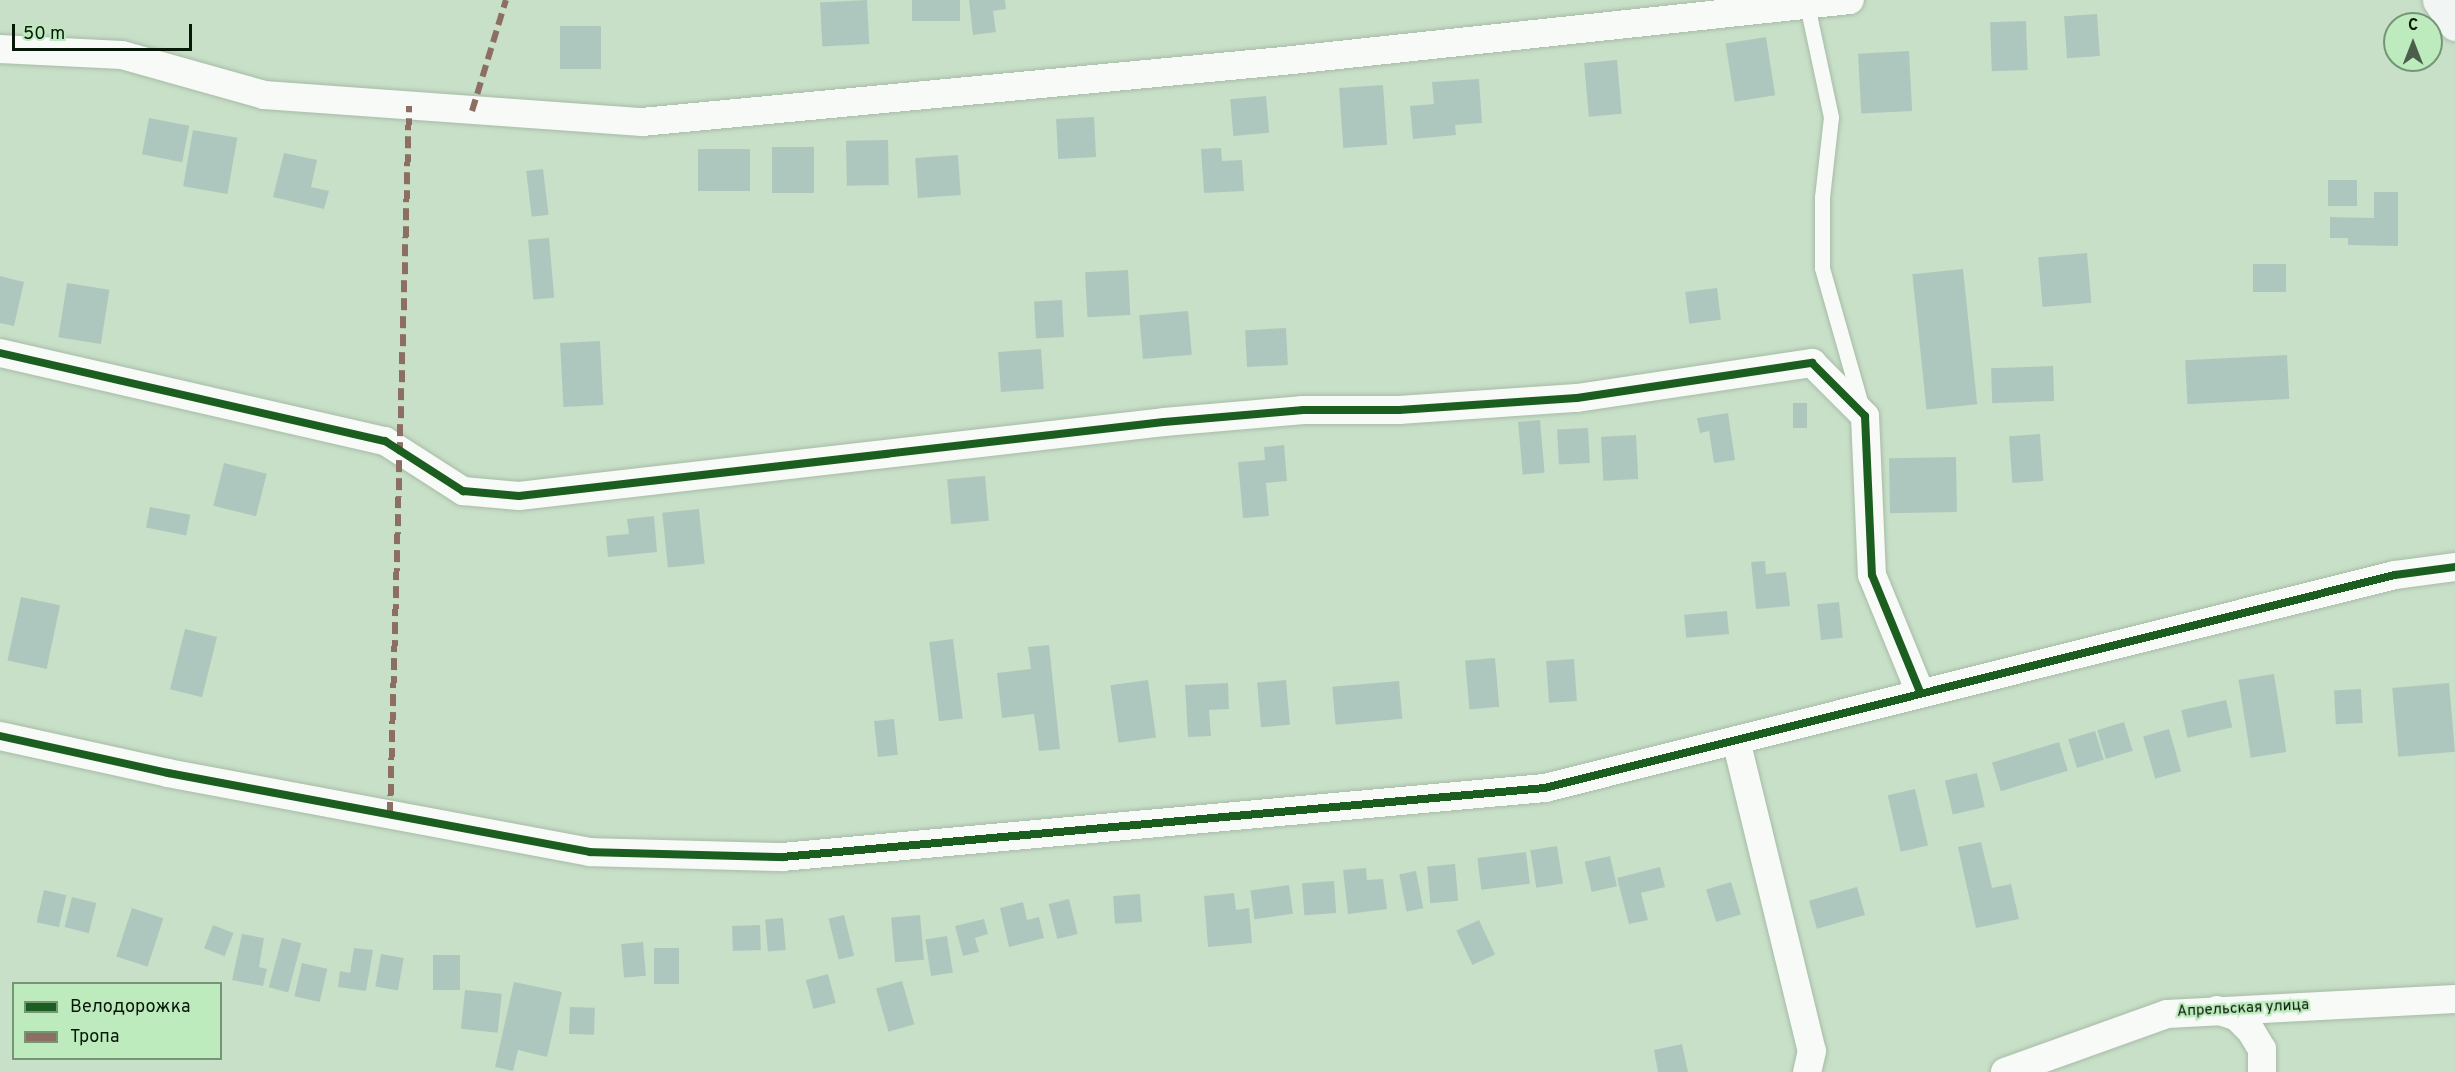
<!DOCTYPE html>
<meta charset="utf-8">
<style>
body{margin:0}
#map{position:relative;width:2455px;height:1072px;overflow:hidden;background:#c8e0c8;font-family:Overpass,sans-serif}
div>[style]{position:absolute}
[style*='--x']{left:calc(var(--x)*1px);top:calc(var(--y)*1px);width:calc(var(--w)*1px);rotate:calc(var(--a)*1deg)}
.building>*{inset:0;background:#aec7be;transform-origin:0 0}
.roads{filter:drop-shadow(0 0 2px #a8bba8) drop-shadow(0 0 2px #a8bba8)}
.lane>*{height:15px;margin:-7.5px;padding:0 7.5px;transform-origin:7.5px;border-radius:7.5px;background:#f7faf7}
.street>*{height:28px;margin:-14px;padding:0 14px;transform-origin:14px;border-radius:14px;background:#f7faf7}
.secondary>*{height:33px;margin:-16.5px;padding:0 16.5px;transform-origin:16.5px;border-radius:16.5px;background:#f1f5f3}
.quiet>*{height:6px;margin-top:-3px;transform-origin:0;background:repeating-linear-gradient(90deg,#8d6e63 0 12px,transparent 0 18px)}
.cycleway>*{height:8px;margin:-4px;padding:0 4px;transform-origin:4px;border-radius:4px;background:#1b5e20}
span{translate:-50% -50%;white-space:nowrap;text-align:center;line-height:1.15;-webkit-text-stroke:4.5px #bdebbe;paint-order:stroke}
.street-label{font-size:15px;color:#071708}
.legend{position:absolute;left:12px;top:982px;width:210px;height:78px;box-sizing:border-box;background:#bdebbe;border:2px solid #749675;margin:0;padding:8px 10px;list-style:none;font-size:18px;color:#071708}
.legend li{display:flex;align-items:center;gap:12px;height:30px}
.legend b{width:30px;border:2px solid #749675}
.north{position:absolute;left:2383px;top:12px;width:60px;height:60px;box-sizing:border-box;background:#bdebbe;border:2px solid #749675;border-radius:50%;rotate:0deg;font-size:16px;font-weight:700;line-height:24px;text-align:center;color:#071708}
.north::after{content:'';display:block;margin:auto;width:21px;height:27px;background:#4b5d4b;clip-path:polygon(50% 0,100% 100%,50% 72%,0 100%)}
.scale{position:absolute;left:12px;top:24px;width:180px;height:27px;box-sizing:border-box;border:3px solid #071708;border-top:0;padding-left:8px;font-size:18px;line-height:21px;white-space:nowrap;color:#071708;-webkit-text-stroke:4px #bdebbe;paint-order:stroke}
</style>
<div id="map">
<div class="building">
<div style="left:867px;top:0;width:44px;height:47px;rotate:87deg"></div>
<div style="left:912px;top:0;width:48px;height:21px"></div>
<div style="clip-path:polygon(969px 0,1005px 0,1006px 9px,993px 11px,996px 32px,973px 35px)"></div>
<div style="left:2097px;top:14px;width:42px;height:33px;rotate:86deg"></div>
<div style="left:2026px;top:21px;width:49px;height:36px;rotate:88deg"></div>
<div style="left:560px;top:26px;width:41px;height:43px"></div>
<div style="left:1766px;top:37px;width:59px;height:41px;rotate:81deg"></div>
<div style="left:1909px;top:51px;width:60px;height:51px;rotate:87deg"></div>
<div style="left:1617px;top:60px;width:54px;height:33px;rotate:85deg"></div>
<div style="clip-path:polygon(1479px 79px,1482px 123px,1455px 125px,1456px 135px,1413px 139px,1410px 106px,1434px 104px,1432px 82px)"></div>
<div style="left:1383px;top:85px;width:60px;height:44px;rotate:86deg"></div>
<div style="left:1266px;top:96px;width:37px;height:36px;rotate:85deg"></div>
<div style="left:1094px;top:117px;width:40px;height:38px;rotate:87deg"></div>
<div style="left:149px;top:118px;width:41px;height:37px;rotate:11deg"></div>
<div style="left:193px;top:130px;width:45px;height:57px;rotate:10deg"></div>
<div style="left:888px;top:140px;width:45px;height:42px;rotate:89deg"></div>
<div style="left:772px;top:147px;width:42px;height:46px"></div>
<div style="clip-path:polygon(1221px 148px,1222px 161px,1242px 160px,1244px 191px,1204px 193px,1201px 149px)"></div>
<div style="left:698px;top:149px;width:52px;height:42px"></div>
<div style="clip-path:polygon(284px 153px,317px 160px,311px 187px,329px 191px,324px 209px,273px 197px)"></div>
<div style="left:958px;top:155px;width:40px;height:43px;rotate:86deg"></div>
<div style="left:543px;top:169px;width:46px;height:17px;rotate:83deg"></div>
<div style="left:2328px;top:180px;width:29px;height:26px"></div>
<div style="clip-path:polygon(2374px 192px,2398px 192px,2398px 246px,2348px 245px,2348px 238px,2330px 238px,2330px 217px,2374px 218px)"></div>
<div style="left:549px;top:238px;width:60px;height:21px;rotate:85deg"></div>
<div style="left:2087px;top:253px;width:50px;height:49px;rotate:85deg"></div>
<div style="left:2286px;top:264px;width:28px;height:33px;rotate:90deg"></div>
<div style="left:1963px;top:269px;width:136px;height:51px;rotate:84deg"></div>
<div style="left:1128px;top:270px;width:45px;height:43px;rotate:87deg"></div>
<div style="clip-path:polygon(0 276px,24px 282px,14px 326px,0 323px)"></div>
<div style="left:67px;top:283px;width:43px;height:55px;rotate:9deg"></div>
<div style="left:1717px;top:288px;width:32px;height:32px;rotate:83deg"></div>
<div style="left:1062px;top:300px;width:37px;height:28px;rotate:87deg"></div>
<div style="left:1188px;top:311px;width:44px;height:49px;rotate:85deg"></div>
<div style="left:1286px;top:328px;width:37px;height:41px;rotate:87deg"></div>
<div style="left:600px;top:341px;width:64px;height:40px;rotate:87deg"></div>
<div style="left:1041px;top:349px;width:40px;height:43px;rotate:86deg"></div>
<div style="left:2287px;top:355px;width:44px;height:102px;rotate:87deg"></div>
<div style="left:2053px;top:366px;width:35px;height:62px;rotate:88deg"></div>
<div style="left:1793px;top:403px;width:14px;height:25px"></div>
<div style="clip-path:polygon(1728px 413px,1735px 460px,1714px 463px,1709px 431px,1700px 433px,1697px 418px)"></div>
<div style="left:1540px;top:420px;width:53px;height:22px;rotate:85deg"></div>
<div style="left:1588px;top:428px;width:35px;height:31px;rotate:87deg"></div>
<div style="left:2040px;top:434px;width:47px;height:31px;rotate:86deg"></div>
<div style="left:1636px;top:435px;width:44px;height:35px;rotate:87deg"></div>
<div style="clip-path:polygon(1284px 445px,1287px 481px,1266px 483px,1269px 516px,1243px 518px,1238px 462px,1265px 460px,1264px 447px)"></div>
<div style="left:1956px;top:457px;width:55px;height:67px;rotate:89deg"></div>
<div style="left:224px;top:463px;width:44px;height:44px;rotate:14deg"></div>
<div style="left:985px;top:476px;width:45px;height:38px;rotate:85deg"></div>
<div style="left:150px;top:507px;width:41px;height:21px;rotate:11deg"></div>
<div style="left:699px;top:509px;width:55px;height:37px;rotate:84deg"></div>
<div style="clip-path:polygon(654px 516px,657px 552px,608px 557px,606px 536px,629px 534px,627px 519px)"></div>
<div style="clip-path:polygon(1765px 561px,1766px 574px,1786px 572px,1790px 606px,1756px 609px,1751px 562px)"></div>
<div style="left:21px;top:597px;width:40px;height:65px;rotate:12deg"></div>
<div style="left:1839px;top:602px;width:36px;height:22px;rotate:84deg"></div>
<div style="left:1727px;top:611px;width:23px;height:43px;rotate:85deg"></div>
<div style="left:185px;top:629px;width:33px;height:62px;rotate:14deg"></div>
<div style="left:953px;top:639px;width:80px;height:24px;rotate:83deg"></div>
<div style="clip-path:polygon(1049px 645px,1060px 749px,1039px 751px,1034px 714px,1002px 718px,997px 673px,1031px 669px,1028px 647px)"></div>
<div style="left:1495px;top:658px;width:49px;height:30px;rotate:85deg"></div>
<div style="left:1574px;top:659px;width:42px;height:28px;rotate:86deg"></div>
<div style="left:2274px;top:674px;width:79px;height:36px;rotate:81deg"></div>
<div style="left:1148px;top:680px;width:58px;height:38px;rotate:82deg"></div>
<div style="left:1286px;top:680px;width:45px;height:29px;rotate:85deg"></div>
<div style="left:1399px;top:681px;width:38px;height:67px;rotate:85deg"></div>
<div style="clip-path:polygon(1228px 683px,1229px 709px,1209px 710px,1211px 736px,1188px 737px,1185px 685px)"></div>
<div style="left:2449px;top:683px;width:69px;height:57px;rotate:85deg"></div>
<div style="left:2361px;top:689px;width:34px;height:27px;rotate:87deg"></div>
<div style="left:2226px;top:700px;width:28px;height:46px;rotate:77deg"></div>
<div style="left:894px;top:719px;width:36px;height:20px;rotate:84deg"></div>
<div style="left:2124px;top:722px;width:30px;height:28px;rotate:73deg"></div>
<div style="left:2169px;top:729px;width:44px;height:27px;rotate:74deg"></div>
<div style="left:2095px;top:731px;width:30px;height:28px;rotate:73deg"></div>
<div style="left:2059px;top:742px;width:30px;height:70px;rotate:73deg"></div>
<div style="left:1977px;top:773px;width:35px;height:33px;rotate:77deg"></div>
<div style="left:1915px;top:789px;width:58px;height:28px;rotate:77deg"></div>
<div style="clip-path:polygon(1981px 842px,1992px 888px,2011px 884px,2019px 919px,1976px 928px,1958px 847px)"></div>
<div style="left:1557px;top:846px;width:38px;height:27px;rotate:81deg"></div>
<div style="left:1526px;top:852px;width:32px;height:49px;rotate:83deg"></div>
<div style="left:1610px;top:856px;width:31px;height:26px;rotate:77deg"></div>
<div style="left:1455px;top:864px;width:37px;height:28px;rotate:85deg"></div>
<div style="clip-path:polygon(1660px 867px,1665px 887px,1641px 893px,1648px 920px,1629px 924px,1617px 878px)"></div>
<div style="clip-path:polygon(1366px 868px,1367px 880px,1383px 879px,1387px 909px,1348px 914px,1343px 870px)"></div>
<div style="left:1416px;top:871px;width:38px;height:17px;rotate:79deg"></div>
<div style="left:1334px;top:881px;width:32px;height:32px;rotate:86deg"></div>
<div style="left:1731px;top:882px;width:34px;height:26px;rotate:73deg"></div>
<div style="left:1289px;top:885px;width:29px;height:39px;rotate:82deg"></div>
<div style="left:1857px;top:887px;width:29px;height:50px;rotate:74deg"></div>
<div style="left:44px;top:890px;width:23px;height:33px;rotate:13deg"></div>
<div style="clip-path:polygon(1234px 893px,1236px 910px,1249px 908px,1252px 943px,1208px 947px,1204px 896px)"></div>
<div style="left:1140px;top:894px;width:28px;height:27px;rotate:86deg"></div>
<div style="left:72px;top:897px;width:25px;height:31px;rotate:14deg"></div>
<div style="left:1069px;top:899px;width:36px;height:21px;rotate:76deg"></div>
<div style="clip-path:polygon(1023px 902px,1027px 920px,1039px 917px,1044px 938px,1009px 947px,1000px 908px)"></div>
<div style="left:132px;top:908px;width:33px;height:51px;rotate:18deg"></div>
<div style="left:844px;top:915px;width:42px;height:16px;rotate:76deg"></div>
<div style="left:920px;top:915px;width:45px;height:29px;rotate:85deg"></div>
<div style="left:783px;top:918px;width:32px;height:18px;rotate:85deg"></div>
<div style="clip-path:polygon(984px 919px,988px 934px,975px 938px,979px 952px,963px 956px,955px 926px)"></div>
<div style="left:1479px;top:920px;width:38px;height:25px;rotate:65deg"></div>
<div style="left:213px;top:925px;width:22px;height:25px;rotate:21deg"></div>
<div style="left:760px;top:925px;width:25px;height:28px;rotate:88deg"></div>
<div style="clip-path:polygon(242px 934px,264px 938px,259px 967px,267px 969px,263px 986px,232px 980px)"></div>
<div style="left:947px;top:936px;width:37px;height:22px;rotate:81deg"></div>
<div style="left:282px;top:938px;width:20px;height:51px;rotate:15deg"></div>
<div style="left:643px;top:942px;width:34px;height:22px;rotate:85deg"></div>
<div style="clip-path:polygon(354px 948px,373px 950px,366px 991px,338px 987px,340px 971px,350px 973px)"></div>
<div style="left:654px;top:948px;width:25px;height:36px"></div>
<div style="left:381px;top:954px;width:23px;height:33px;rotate:10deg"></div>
<div style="left:433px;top:955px;width:27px;height:35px"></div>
<div style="left:302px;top:963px;width:26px;height:34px;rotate:13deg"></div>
<div style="left:828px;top:974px;width:30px;height:23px;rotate:75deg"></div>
<div style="left:902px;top:981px;width:45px;height:27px;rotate:74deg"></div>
<div style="clip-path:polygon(514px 982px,562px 992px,547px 1057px,518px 1050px,513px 1071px,495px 1067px)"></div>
<div style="left:465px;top:990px;width:37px;height:39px;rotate:6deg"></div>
<div style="left:570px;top:1007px;width:25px;height:27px;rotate:2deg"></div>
<div style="clip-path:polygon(1682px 1044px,1688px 1072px,1658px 1072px,1654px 1050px)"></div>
</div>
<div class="roads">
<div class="lane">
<div style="--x:1807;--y:5;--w:115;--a:77.9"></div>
<div style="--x:1831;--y:117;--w:81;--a:96.4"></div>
<div style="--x:1822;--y:197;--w:71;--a:90"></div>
<div style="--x:1822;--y:268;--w:142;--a:74.1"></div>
</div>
<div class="street">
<div style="--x:0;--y:49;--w:122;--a:2.8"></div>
<div style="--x:122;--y:55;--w:148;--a:15.7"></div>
<div style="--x:264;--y:95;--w:379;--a:4.1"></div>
<div style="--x:642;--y:122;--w:644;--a:-5.44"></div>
<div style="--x:1283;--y:61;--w:570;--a:-6.14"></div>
<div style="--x:0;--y:353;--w:395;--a:12.9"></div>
<div style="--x:385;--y:441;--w:93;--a:32.7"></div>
<div style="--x:463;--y:491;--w:56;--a:5.1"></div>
<div style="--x:519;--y:496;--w:649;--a:-6.54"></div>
<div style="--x:1164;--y:422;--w:140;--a:-4.9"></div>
<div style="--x:1303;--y:410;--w:96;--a:0"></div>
<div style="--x:1399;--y:410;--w:178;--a:-3.9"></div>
<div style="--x:1577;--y:398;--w:238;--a:-8.5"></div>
<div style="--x:1812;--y:363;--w:75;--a:45"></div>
<div style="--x:1865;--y:416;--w:159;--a:87.5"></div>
<div style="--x:1872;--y:575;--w:126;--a:67.7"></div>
<div style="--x:0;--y:736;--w:172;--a:12.4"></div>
<div style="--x:168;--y:773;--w:429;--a:10.6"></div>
<div style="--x:590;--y:852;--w:192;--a:1.5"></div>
<div style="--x:782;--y:857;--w:766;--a:-5.17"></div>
<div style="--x:1545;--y:788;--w:876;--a:-14.07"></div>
<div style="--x:2395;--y:575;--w:61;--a:-7.6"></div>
<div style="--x:1736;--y:740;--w:320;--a:76.3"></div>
<div style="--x:1812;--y:1051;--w:22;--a:103"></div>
<div style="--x:2217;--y:1010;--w:21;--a:19"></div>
<div style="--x:2237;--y:1017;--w:20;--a:45"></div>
<div style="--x:2251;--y:1031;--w:21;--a:59"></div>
<div style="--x:2262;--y:1049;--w:23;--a:90"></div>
<div style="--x:2005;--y:1072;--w:172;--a:-19.7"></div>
<div style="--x:2167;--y:1014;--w:288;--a:-3"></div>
</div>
<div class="secondary">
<div style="--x:2439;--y:0;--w:29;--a:56"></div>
</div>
</div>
<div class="quiet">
<div style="--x:472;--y:111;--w:116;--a:-73"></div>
<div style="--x:390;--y:814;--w:708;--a:-88.46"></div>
</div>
<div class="cycleway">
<div style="--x:0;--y:353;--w:395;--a:12.9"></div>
<div style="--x:385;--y:441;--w:93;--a:32.7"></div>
<div style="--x:463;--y:491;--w:56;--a:5.1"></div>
<div style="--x:519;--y:496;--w:649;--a:-6.54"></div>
<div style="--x:1164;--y:422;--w:140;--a:-4.9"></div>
<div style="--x:1303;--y:410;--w:96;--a:0"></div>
<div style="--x:1399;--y:410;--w:178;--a:-3.9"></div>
<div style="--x:1577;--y:398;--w:238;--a:-8.5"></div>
<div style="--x:1812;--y:363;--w:75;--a:45"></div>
<div style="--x:1865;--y:416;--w:159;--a:87.5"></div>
<div style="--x:1872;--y:575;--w:126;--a:67.7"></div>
<div style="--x:0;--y:736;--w:172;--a:12.4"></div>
<div style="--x:168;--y:773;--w:429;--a:10.6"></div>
<div style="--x:590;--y:852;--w:192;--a:1.5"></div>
<div style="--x:782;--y:857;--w:766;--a:-5.17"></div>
<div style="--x:1545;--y:788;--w:876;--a:-14.07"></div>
<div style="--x:2395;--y:575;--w:61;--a:-7.6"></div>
</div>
<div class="street-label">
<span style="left:2243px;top:1009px;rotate:-3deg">Апрельская улица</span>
</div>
<ul class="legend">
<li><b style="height:8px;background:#1b5e20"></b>Велодорожка</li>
<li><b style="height:8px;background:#8d6e63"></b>Тропа</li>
</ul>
<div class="north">С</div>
<div class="scale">50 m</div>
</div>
